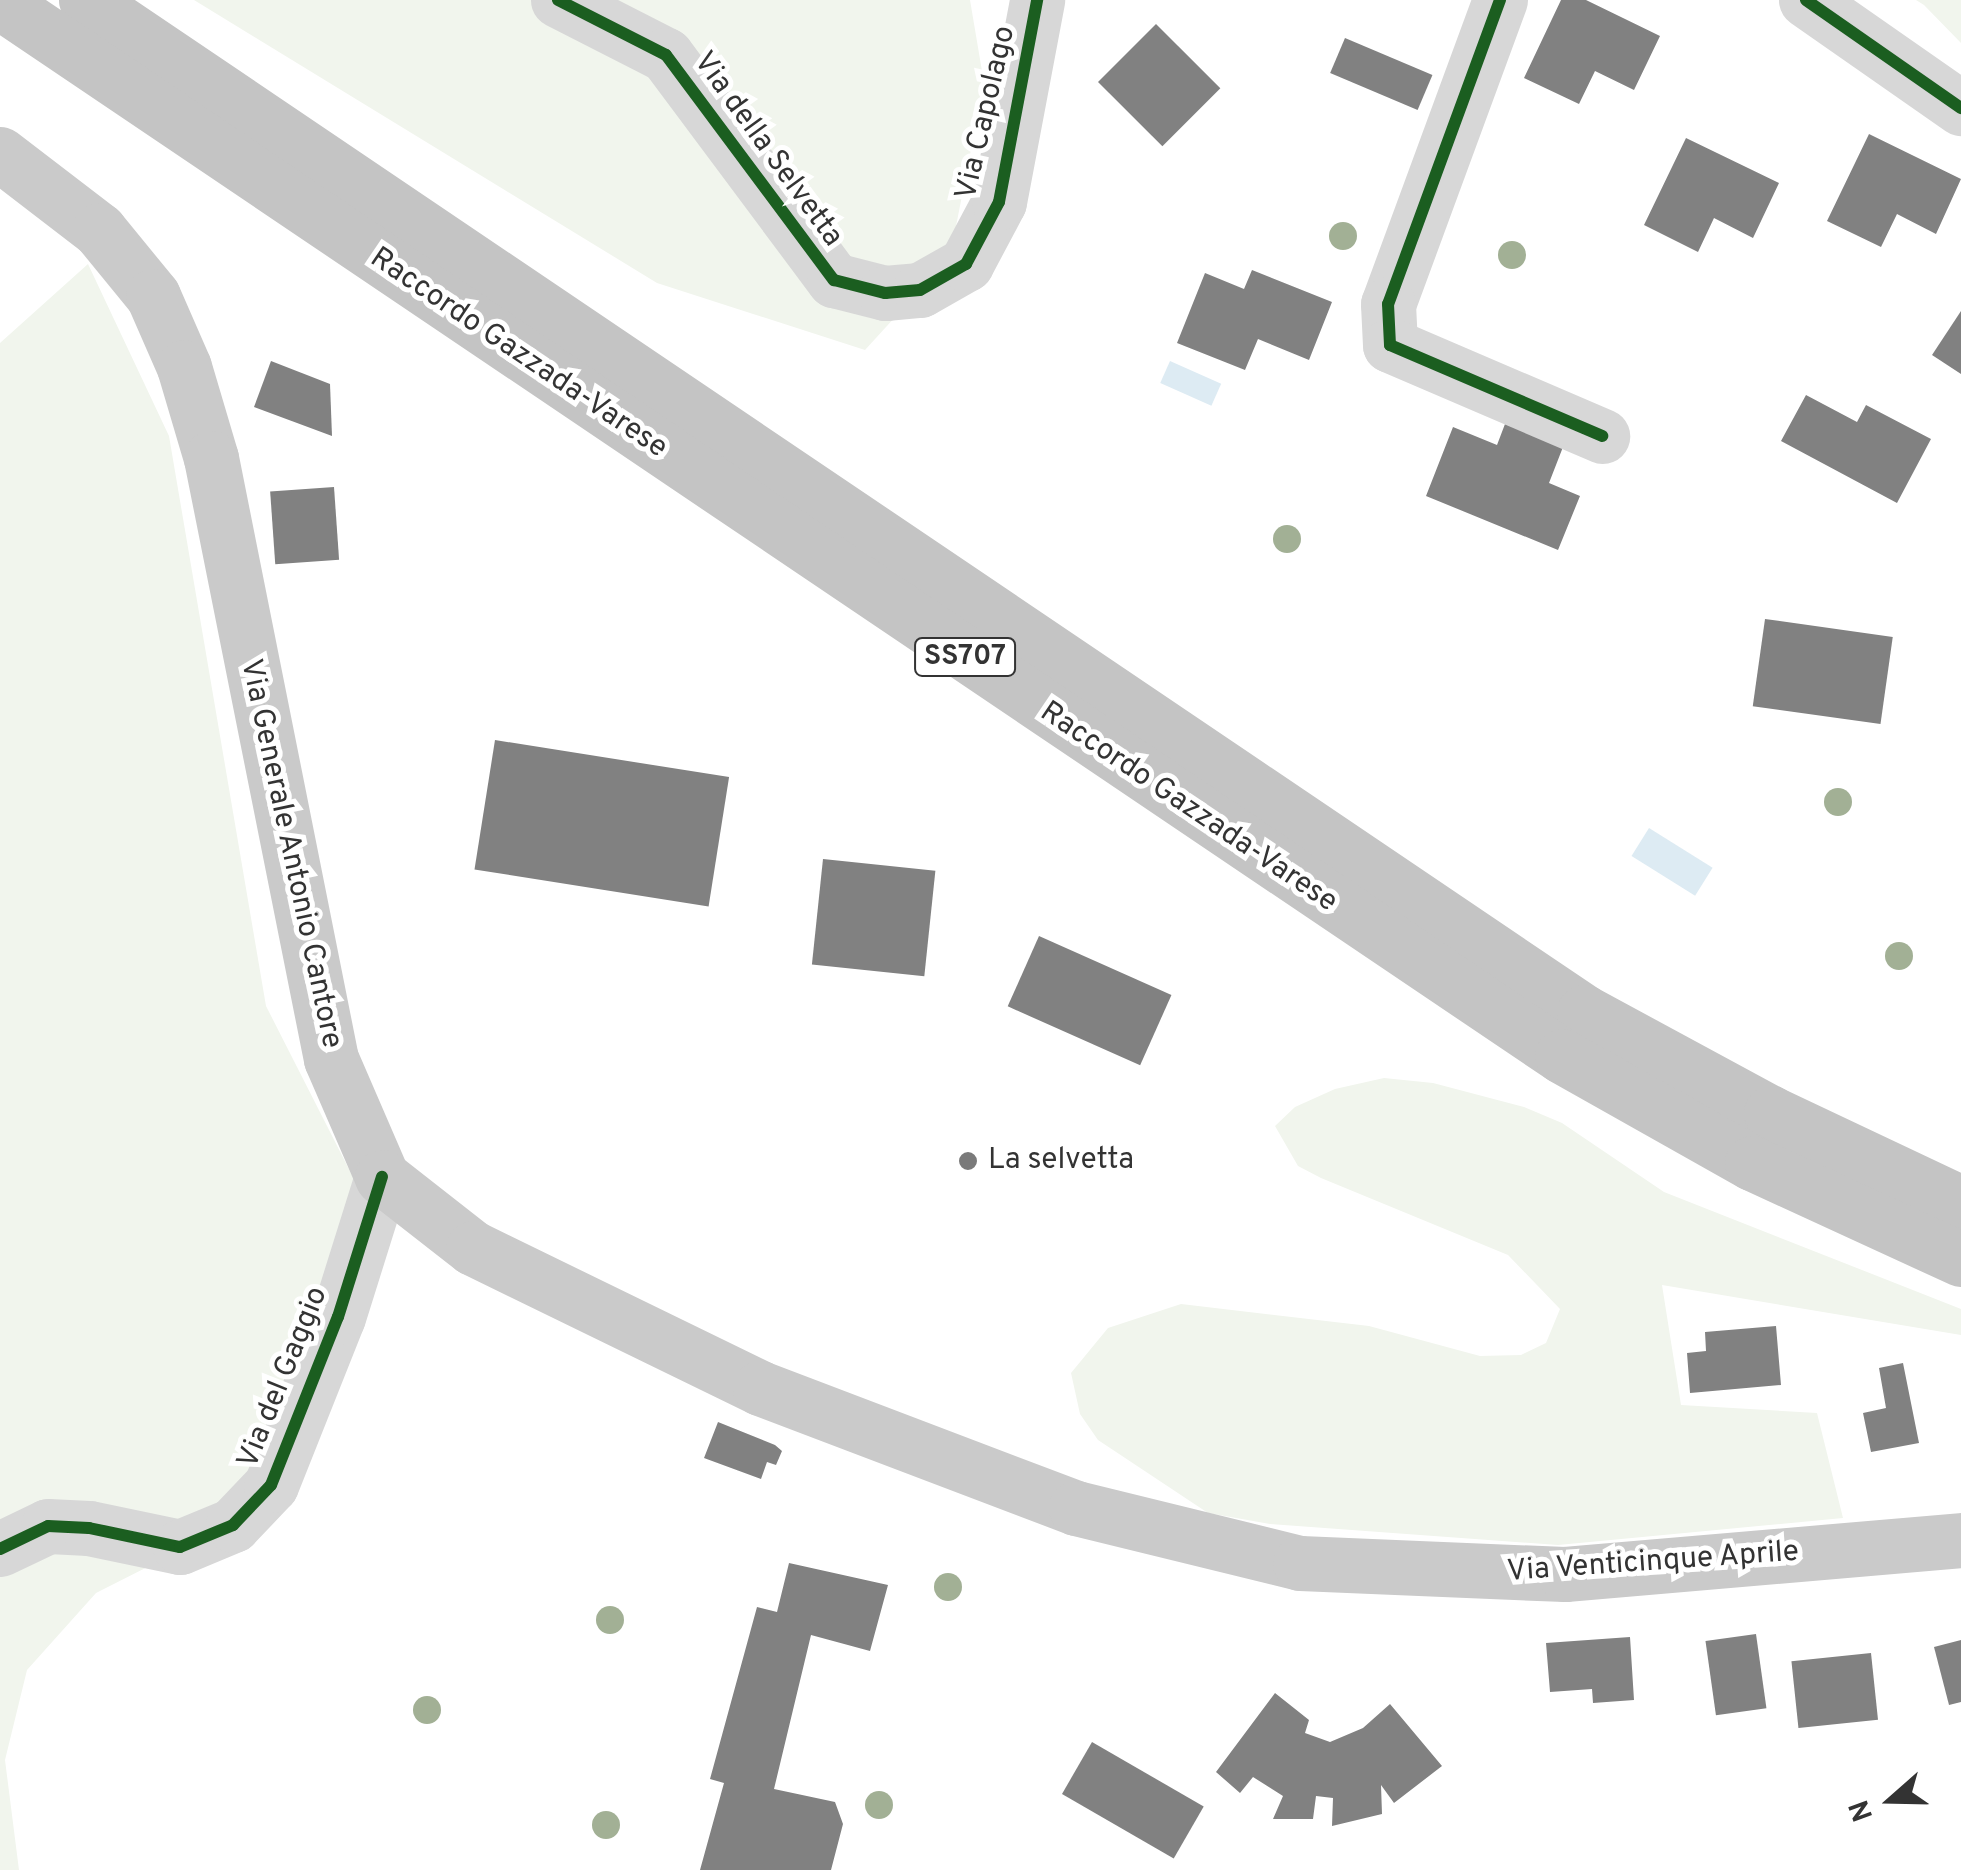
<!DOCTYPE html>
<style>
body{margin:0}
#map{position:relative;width:1961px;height:1870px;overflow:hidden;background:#fff;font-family:Overpass,sans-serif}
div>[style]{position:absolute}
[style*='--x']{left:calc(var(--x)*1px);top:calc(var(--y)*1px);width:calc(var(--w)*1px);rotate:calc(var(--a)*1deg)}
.green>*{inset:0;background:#f1f5ed}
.water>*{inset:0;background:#ddebf3;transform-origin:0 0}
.building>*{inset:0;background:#818181;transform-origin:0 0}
.minor>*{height:55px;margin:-27.5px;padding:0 27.5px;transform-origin:27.5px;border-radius:27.5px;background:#d7d7d7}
.major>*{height:55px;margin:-27.5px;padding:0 27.5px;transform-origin:27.5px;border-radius:27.5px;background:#cacaca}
.highway>*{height:55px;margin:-27.5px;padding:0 27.5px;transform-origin:27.5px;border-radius:27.5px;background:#c4c4c4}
.cycleway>*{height:12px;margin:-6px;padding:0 6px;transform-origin:6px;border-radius:6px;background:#1b5e20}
.trees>*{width:28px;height:28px;margin:-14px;border-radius:50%;background:#a2b095}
.dots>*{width:28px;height:28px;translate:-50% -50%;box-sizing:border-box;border:5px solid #fff;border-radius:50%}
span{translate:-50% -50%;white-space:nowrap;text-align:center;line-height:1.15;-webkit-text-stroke:10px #fff;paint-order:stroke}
.shield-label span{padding:2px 8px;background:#fff;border:2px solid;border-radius:8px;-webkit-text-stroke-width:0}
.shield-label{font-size:28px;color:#333;font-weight:700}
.street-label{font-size:30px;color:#333}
.poi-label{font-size:30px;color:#333}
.left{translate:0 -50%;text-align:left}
.north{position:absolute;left:1841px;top:1750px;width:100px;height:100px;-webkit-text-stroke:8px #fff;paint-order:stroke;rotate:250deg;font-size:28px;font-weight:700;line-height:40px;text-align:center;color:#333}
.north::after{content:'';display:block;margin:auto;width:35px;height:45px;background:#333;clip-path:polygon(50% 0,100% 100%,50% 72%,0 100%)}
</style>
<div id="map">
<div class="green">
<div style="clip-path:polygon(194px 0,970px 0,984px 83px,950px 257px,865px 350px,657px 283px)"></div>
<div style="clip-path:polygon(1916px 0,1961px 0,1961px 43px,1924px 5px)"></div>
<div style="clip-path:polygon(88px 264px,169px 436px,266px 1006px,384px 1238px,322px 1393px,181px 1550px,96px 1593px,27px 1670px,5px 1760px,19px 1870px,0 1870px,0 343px)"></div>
<div style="clip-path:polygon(1384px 1078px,1433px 1083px,1524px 1107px,1562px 1123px,1664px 1192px,1961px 1309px,1961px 1335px,1662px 1285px,1681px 1405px,1817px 1413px,1843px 1518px,1558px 1545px,1270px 1524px,1208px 1513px,1098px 1440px,1080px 1414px,1071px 1373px,1108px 1328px,1181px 1304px,1369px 1326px,1480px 1356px,1521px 1355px,1546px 1343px,1560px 1309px,1508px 1255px,1321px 1178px,1298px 1166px,1275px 1126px,1295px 1107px,1335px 1089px)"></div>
</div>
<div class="water">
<div style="left:1170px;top:361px;width:56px;height:24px;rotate:24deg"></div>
<div style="left:1649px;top:828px;width:75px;height:33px;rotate:32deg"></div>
</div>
<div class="building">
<div style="clip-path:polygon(1561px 0,1586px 0,1660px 36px,1634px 90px,1595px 71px,1579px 104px,1524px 78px)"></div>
<div style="left:1156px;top:24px;width:91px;height:82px;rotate:45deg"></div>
<div style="left:1345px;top:38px;width:95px;height:38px;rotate:23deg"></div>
<div style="clip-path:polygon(1869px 134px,1961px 179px,1936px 234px,1897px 214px,1881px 247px,1827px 221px)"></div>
<div style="clip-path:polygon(1686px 138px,1779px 183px,1753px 238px,1714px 218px,1698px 252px,1644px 225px)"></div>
<div style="clip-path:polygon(1252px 270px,1332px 302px,1309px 360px,1258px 339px,1245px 370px,1177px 343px,1205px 273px,1244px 289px)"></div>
<div style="clip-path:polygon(1961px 311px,1961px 374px,1932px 355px)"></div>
<div style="clip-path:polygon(271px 361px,330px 384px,332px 436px,254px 407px)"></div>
<div style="clip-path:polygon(1806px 395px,1857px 422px,1866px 405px,1931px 439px,1897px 503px,1781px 441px)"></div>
<div style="clip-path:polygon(1505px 424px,1563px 447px,1549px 483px,1580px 496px,1558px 550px,1426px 496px,1453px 427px,1497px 445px)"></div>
<div style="left:334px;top:487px;width:73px;height:64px;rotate:86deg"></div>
<div style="left:1765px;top:619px;width:129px;height:88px;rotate:8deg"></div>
<div style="left:495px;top:740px;width:237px;height:131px;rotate:9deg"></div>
<div style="left:823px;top:859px;width:113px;height:106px;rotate:6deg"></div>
<div style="left:1039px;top:936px;width:145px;height:77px;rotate:24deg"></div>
<div style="clip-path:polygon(1776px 1326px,1781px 1385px,1690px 1393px,1687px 1353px,1706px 1351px,1705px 1332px)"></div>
<div style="clip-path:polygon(1903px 1363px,1919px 1443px,1871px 1452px,1863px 1413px,1886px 1408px,1879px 1368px)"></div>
<div style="clip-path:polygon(718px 1422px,775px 1445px,782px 1451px,776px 1465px,767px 1462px,761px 1479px,704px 1458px)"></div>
<div style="clip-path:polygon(789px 1563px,888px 1585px,870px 1651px,811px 1635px,774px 1789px,835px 1802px,843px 1824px,831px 1870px,700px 1870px,724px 1783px,710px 1779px,757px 1607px,777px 1612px)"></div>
<div style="left:1756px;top:1634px;width:75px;height:51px;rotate:82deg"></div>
<div style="clip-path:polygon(1630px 1637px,1634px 1700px,1593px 1703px,1592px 1689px,1550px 1692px,1546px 1643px)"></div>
<div style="clip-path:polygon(1961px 1640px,1961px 1702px,1949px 1705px,1934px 1647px)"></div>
<div style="left:1871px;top:1653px;width:67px;height:80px;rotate:84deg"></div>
<div style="clip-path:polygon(1275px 1693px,1309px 1720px,1305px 1733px,1330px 1742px,1363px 1728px,1390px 1704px,1442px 1766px,1394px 1803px,1381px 1785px,1382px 1814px,1332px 1826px,1333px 1798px,1316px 1796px,1313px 1819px,1273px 1819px,1283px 1796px,1253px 1777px,1240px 1793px,1216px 1772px)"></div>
<div style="left:1092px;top:1742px;width:129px;height:60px;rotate:30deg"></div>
</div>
<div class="minor">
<div style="--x:558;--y:0;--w:121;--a:27"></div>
<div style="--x:666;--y:55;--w:281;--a:53.3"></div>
<div style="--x:834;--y:280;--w:53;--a:14.3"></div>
<div style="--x:885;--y:293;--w:35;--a:-5"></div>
<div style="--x:920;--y:290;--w:53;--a:-29.5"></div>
<div style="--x:966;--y:264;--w:70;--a:-62"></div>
<div style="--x:999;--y:202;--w:206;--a:-79.3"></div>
<div style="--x:1500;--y:0;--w:324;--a:110.2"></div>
<div style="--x:1388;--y:304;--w:41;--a:87.2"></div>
<div style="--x:1390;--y:345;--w:231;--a:23.2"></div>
<div style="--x:1806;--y:0;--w:189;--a:34.9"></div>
<div style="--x:0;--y:1549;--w:53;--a:-25.6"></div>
<div style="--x:48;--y:1526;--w:41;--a:2.8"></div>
<div style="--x:89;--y:1528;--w:93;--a:11.8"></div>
<div style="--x:180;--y:1547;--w:57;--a:-22.5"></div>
<div style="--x:233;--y:1525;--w:55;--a:-46.5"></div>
<div style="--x:271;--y:1485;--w:181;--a:-68.3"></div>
<div style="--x:338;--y:1317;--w:147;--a:-72.6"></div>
</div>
<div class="major">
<div style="--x:0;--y:154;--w:125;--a:37.5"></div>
<div style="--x:99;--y:230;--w:85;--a:50.7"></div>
<div style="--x:153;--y:296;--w:77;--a:66.4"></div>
<div style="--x:184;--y:367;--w:95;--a:73.5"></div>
<div style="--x:211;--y:458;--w:613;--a:78.71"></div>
<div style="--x:331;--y:1059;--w:129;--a:66.6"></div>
<div style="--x:382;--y:1177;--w:115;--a:38"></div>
<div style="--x:473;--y:1248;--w:319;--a:26"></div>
<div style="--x:760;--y:1388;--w:338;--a:20.8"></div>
<div style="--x:1076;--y:1508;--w:231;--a:13.8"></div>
<div style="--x:1300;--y:1563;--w:265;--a:2.4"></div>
<div style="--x:1565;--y:1574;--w:397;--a:-4.9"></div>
</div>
<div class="highway">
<div style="--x:86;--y:0;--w:1808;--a:34.04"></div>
<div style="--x:1584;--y:1012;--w:213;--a:28.4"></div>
<div style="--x:1771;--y:1113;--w:210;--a:25.3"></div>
<div style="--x:0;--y:2;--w:1884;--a:34.01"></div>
<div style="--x:1562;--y:1056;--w:218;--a:29.4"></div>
<div style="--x:1752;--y:1163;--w:230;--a:24.7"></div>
</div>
<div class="cycleway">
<div style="--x:558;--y:0;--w:121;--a:27"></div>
<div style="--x:666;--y:55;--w:281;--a:53.3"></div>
<div style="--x:834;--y:280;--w:53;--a:14.3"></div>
<div style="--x:885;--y:293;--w:35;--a:-5"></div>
<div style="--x:920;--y:290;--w:53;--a:-29.5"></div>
<div style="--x:966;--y:264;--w:70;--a:-62"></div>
<div style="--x:999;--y:202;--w:206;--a:-79.3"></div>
<div style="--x:1500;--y:0;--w:324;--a:110.2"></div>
<div style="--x:1388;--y:304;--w:41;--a:87.2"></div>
<div style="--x:1390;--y:345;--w:231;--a:23.2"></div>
<div style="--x:1806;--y:0;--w:189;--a:34.9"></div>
<div style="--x:0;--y:1549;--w:53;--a:-25.6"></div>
<div style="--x:48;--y:1526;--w:41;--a:2.8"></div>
<div style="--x:89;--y:1528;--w:93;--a:11.8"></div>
<div style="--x:180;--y:1547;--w:57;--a:-22.5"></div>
<div style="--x:233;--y:1525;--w:55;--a:-46.5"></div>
<div style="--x:271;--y:1485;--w:181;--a:-68.3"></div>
<div style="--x:338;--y:1317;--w:147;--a:-72.6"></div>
</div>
<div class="trees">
<div style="left:1343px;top:236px"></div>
<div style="left:1512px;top:255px"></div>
<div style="left:1287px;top:539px"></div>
<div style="left:1838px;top:802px"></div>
<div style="left:1899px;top:956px"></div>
<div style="left:948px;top:1587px"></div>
<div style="left:610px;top:1620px"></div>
<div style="left:427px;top:1710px"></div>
<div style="left:879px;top:1805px"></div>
<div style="left:606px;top:1825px"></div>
</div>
<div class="dots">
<div style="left:968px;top:1161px;background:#7a7a7a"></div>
</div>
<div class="shield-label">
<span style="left:965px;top:657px">SS707</span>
</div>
<div class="street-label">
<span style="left:987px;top:113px;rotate:-77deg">Via Capolago</span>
<span style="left:767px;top:150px;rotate:54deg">Via della Selvetta</span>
<span style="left:518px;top:354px;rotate:34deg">Raccordo Gazzada-Varese</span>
<span style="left:1188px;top:808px;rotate:34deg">Raccordo Gazzada-Varese</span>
<span style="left:290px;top:854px;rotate:78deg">Via Generale Antonio Cantore</span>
<span style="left:284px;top:1378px;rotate:-68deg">Via del Gaggio</span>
<span style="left:1653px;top:1563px;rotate:-4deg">Via Venticinque Aprile</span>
</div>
<div class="poi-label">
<span class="left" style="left:988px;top:1161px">La selvetta</span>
</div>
<div class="north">N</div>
</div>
